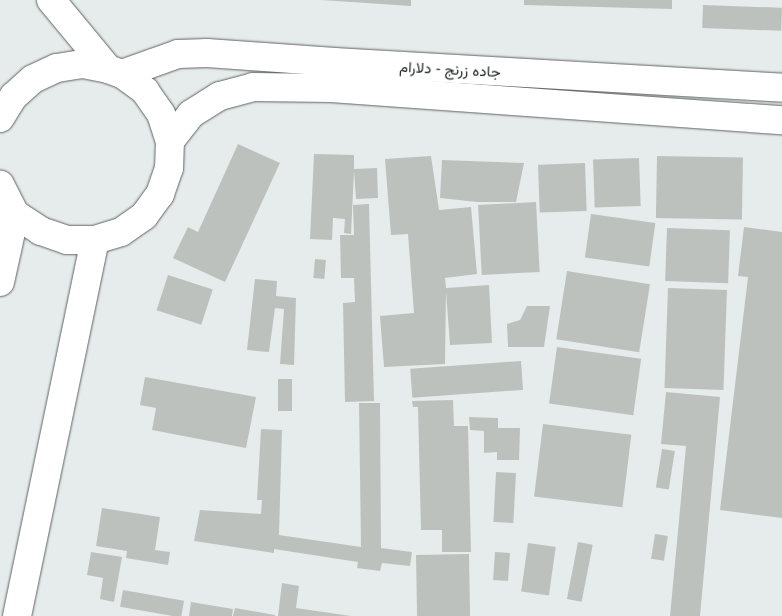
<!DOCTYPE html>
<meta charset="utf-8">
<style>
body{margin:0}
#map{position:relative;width:782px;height:616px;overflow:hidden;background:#e6eceb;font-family:Arial,Vazirmatn,sans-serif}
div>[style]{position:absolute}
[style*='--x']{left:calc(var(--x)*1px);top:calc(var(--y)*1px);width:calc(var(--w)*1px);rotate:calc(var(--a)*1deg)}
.building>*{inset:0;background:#bdc1be;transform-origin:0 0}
.roads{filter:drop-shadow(0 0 1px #5e6362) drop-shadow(0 0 1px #5e6362)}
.secondary>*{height:28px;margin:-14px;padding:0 14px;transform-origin:14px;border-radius:14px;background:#fff}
.trunk>*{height:28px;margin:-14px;padding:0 14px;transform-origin:14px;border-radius:14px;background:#fff}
span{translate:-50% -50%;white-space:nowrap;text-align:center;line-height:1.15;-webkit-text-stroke:5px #fff;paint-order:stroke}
.street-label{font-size:15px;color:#212323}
</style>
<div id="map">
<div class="building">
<div style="clip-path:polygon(321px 0,411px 0,411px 6px)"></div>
<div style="clip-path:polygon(524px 0,672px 0,672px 9px,524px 5px)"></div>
<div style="left:703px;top:5px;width:79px;height:23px;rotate:2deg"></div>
<div style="clip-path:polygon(238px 144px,280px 163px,225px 282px,173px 258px,188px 227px,198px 232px)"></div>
<div style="clip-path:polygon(314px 154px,354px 155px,354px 169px,377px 168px,378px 198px,356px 199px,354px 171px,351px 234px,344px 233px,345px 219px,333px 218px,332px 240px,310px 239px)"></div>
<div style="clip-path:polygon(431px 156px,439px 210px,471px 207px,477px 274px,445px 278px,446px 288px,489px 285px,492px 343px,450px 345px,446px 292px,445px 364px,384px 367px,380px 316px,414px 313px,408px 234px,391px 235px,385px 159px)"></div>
<div style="left:657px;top:156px;width:86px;height:62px;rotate:1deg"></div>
<div style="left:639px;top:158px;width:48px;height:46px;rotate:88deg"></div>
<div style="clip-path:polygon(442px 160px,524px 163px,516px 202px,477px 202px,440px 198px)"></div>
<div style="left:585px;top:163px;width:48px;height:47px;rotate:88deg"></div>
<div style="left:536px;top:202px;width:70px;height:58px;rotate:87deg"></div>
<div style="clip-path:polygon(369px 204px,374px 401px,345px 402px,343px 303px,355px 302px,354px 278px,341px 278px,340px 235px,354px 235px,353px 205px)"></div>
<div style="left:591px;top:214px;width:65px;height:44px;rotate:8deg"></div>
<div style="clip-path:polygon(744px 227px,782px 232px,782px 518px,720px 510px,748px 277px,738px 276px)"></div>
<div style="left:667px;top:228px;width:63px;height:53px;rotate:2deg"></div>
<div style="left:315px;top:259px;width:11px;height:19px;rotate:5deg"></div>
<div style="left:567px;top:271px;width:84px;height:69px;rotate:9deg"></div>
<div style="left:168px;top:275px;width:47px;height:37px;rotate:18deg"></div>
<div style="clip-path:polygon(255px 279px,277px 281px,276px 296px,296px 298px,294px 365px,280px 364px,284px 309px,275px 308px,269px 352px,247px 350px)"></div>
<div style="left:668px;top:288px;width:59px;height:100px;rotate:2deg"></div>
<div style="clip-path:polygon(527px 306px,550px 306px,544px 347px,508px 347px,507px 324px,520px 320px)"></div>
<div style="left:557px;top:347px;width:85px;height:57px;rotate:8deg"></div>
<div style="left:521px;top:361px;width:29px;height:111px;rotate:86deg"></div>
<div style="clip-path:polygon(145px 377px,256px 397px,246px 448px,152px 430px,156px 408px,140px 405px)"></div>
<div style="left:278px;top:379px;width:14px;height:32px"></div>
<div style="clip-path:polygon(666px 392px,720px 397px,700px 616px,670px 616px,686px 446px,661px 444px)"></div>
<div style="clip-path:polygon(453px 400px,454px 426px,468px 426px,471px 552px,442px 552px,442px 530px,421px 530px,418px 407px,413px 407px,412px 401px)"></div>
<div style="clip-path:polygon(359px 403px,380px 403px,381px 548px,412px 552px,410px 566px,382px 563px,380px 571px,357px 568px,358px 562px,274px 549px,274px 553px,194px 541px,200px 510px,261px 514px,262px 500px,257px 500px,261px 429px,282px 430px,279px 535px,361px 547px)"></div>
<div style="clip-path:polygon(469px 417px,498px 418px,498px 428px,520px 428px,519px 460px,497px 460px,497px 452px,484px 453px,484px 431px,470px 430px)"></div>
<div style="left:543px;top:424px;width:89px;height:73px;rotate:7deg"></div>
<div style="left:662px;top:449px;width:13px;height:39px;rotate:9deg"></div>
<div style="left:496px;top:472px;width:20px;height:50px;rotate:3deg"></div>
<div style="clip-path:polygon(102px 508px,160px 517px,155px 550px,170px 552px,168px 565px,126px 558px,127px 551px,96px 546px)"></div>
<div style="left:655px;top:534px;width:13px;height:25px;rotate:9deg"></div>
<div style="left:578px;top:542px;width:15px;height:58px;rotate:11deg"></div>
<div style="left:528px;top:543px;width:28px;height:49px;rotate:8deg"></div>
<div style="clip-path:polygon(91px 552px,122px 557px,114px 602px,100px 599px,103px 578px,87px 575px)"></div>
<div style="left:495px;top:552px;width:15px;height:28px;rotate:4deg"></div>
<div style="left:469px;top:554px;width:62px;height:53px;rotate:89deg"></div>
<div style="clip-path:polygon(282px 583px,299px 586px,296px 608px,351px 616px,278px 616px)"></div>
<div style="left:123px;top:590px;width:62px;height:17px;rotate:10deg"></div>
<div style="clip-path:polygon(191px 602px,233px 609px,232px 616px,189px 616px)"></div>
<div style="clip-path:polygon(235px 608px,275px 615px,275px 616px,233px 616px)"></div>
</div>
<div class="roads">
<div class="secondary">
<div style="--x:0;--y:282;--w:70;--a:-77.6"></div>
<div style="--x:17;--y:616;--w:384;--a:-78.3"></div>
</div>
<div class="trunk">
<div style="--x:51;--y:0;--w:89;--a:50.4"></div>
<div style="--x:122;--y:74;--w:59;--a:-19.7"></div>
<div style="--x:178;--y:54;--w:29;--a:-2"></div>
<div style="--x:207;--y:53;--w:128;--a:4"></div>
<div style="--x:335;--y:62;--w:448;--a:3.3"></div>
<div style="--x:0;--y:118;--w:26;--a:-58"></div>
<div style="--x:14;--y:96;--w:25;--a:-42"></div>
<div style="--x:33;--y:79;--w:26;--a:-25"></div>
<div style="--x:57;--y:68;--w:26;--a:-9"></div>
<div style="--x:83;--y:64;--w:25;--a:11"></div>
<div style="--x:108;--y:69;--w:15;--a:20"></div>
<div style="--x:122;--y:74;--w:29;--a:36"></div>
<div style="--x:145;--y:91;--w:28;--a:55"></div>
<div style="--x:161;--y:114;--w:28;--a:72"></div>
<div style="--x:170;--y:141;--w:27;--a:92"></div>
<div style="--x:169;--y:168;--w:28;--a:109"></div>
<div style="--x:160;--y:194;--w:27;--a:126"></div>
<div style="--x:144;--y:216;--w:28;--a:145"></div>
<div style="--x:121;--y:232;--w:27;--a:163"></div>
<div style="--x:95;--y:240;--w:28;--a:180"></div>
<div style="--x:67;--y:240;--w:28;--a:-161"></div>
<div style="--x:41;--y:231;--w:31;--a:-147"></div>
<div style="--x:15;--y:214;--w:33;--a:-117"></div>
<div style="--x:170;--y:141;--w:34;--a:-52"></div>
<div style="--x:191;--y:114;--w:34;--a:-32"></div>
<div style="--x:220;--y:96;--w:34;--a:-15"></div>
<div style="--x:253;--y:87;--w:78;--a:0.7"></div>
<div style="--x:331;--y:88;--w:452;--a:4.1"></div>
</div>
</div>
<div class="street-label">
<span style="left:450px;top:69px;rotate:3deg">جاده زرنج - دلارام</span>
</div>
</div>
